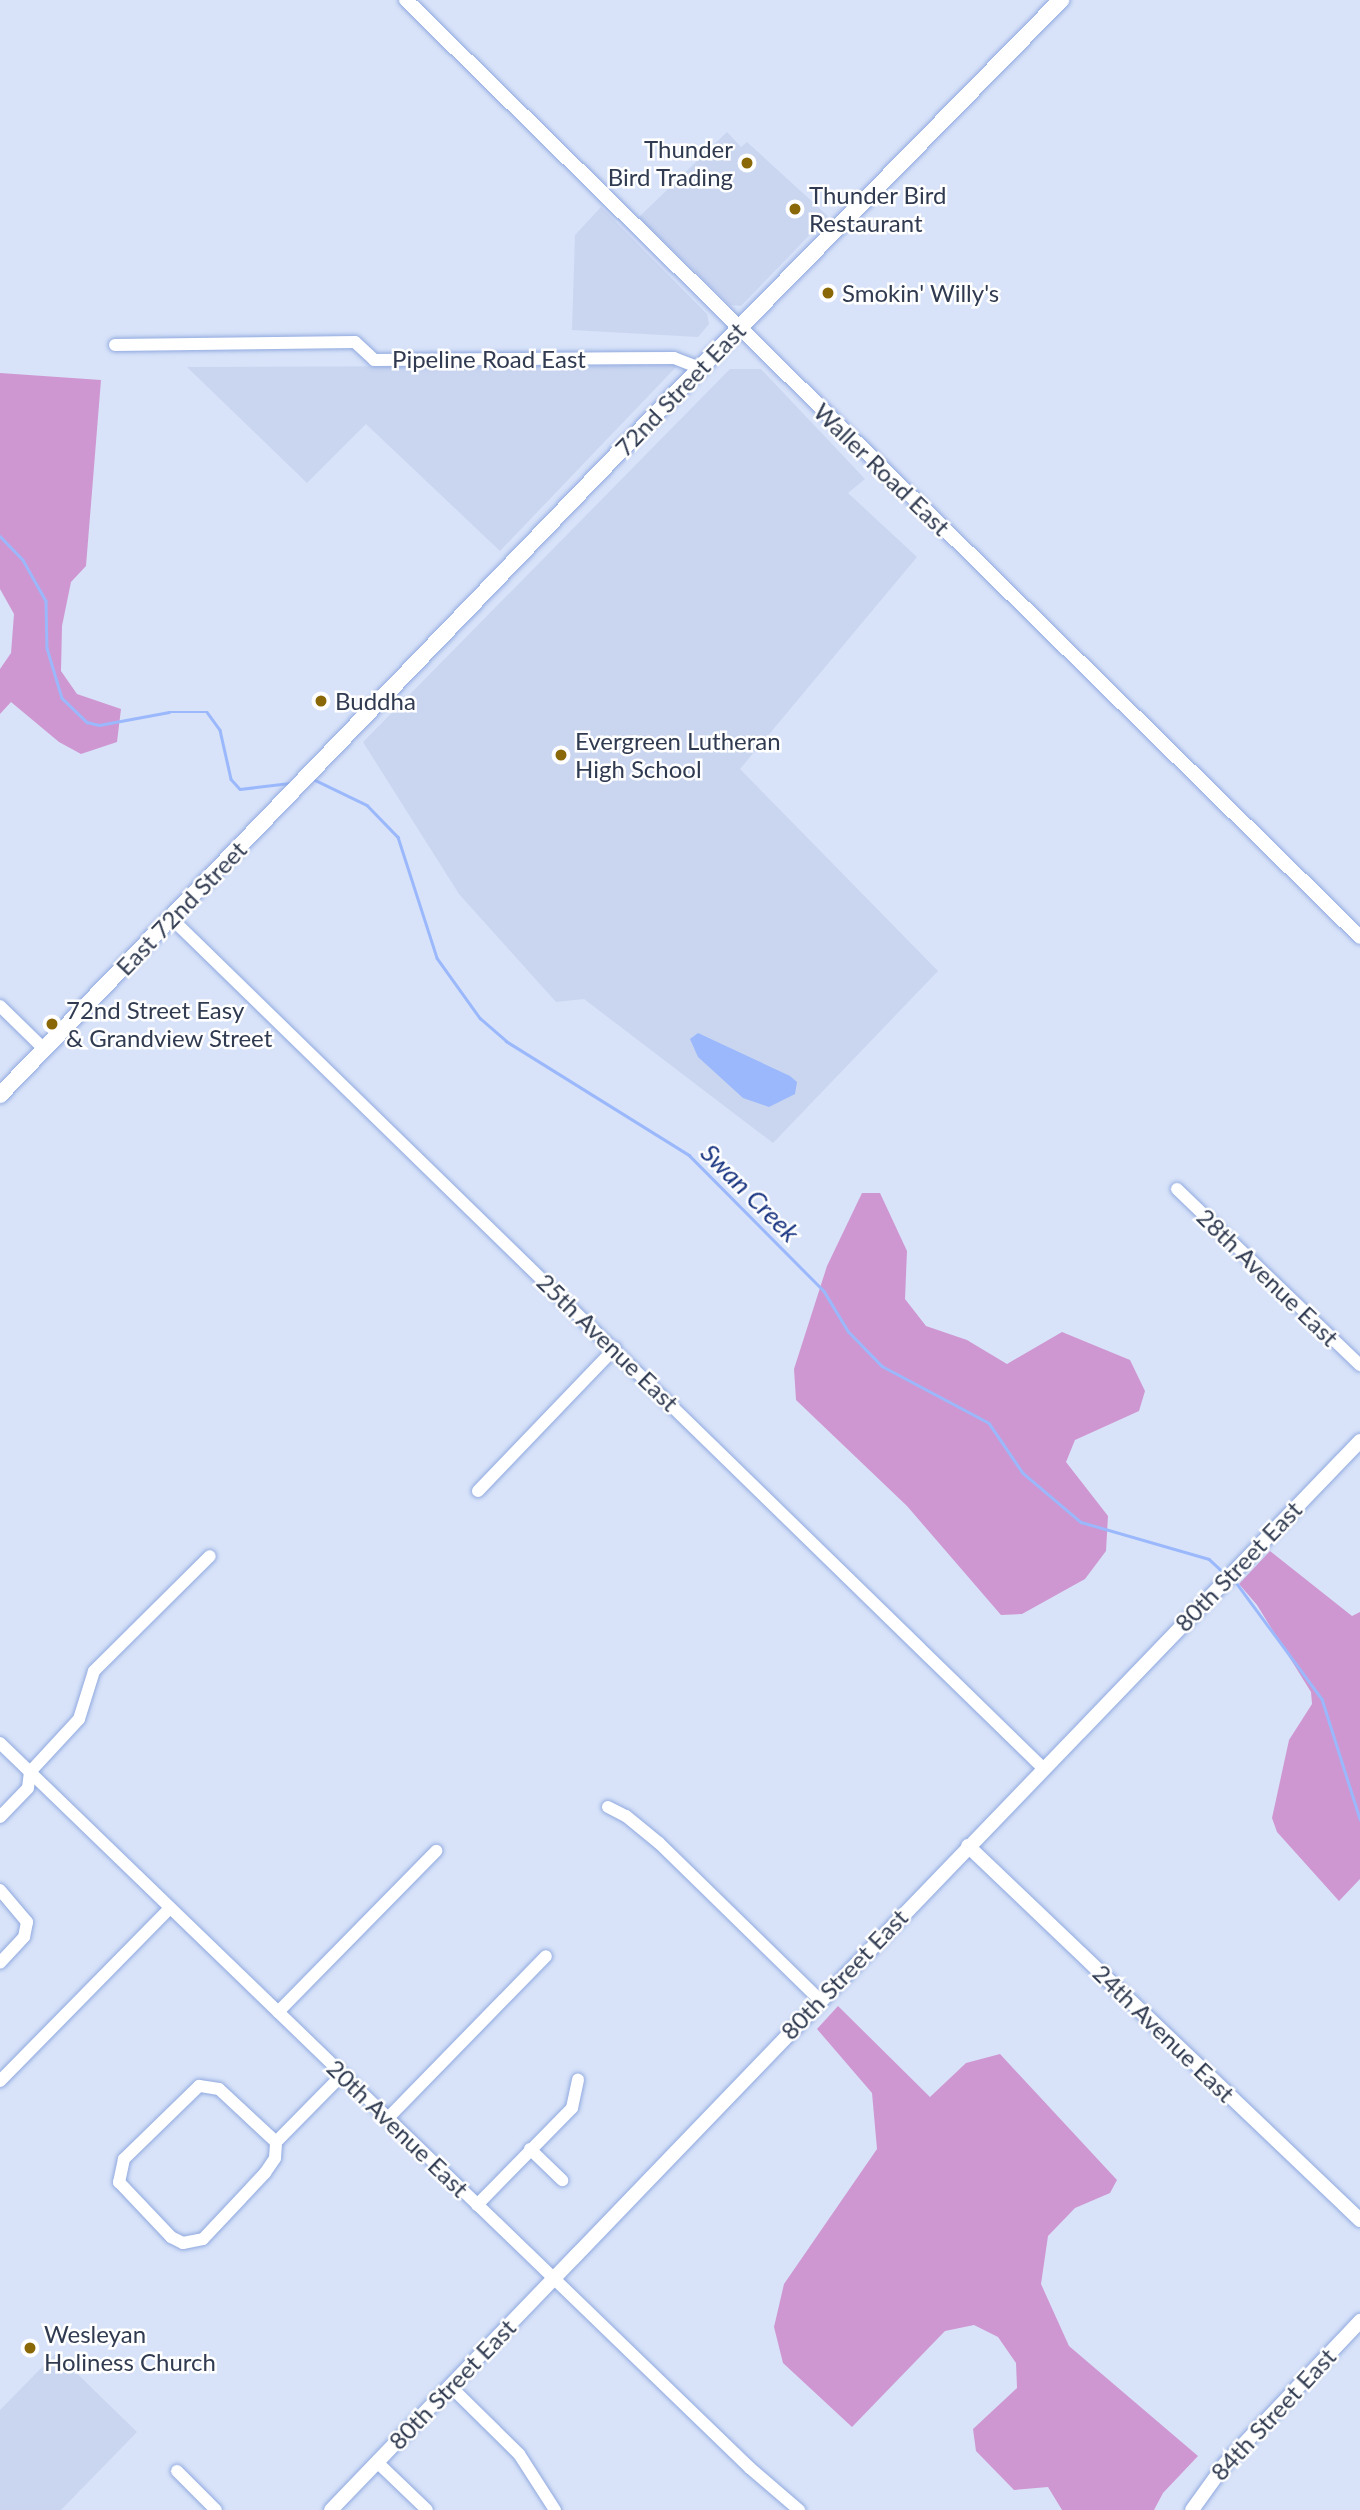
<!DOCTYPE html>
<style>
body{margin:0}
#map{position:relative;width:1360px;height:2510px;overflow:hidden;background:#d8e3f9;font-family:Lato,sans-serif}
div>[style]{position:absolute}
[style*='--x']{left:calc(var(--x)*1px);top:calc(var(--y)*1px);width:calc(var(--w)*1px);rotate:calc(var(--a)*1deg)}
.built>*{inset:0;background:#cad6f0}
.forest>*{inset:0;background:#cf97d1}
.water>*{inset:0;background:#9ab8fb}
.stream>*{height:2.5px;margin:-1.25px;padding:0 1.25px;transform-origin:1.25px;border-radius:1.25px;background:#9ab8fb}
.roads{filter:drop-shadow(0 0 2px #90a9df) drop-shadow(0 0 2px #90a9df)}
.minor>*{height:12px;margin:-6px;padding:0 6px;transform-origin:6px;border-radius:6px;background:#fff}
.tertiary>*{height:14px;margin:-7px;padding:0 7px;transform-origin:7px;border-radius:7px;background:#fff}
.secondary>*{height:16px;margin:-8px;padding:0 8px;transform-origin:8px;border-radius:8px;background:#fff}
.dots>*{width:19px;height:19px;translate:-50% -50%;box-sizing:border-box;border:4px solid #fff;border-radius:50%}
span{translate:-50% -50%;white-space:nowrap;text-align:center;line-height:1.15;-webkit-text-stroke:5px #fff;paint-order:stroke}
.poi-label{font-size:24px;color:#303b51}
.right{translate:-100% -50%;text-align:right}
.left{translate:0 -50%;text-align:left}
.street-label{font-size:24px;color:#303b51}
.water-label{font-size:26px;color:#1b3682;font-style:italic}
</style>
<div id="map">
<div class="built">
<div style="clip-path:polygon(727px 132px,741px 147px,747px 142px,828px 216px,741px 306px,730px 305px,639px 217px)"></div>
<div style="clip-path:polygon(601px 207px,707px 314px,709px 324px,698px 337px,572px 330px,575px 235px)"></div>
<div style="clip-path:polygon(678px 365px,500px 551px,366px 424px,307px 483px,187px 367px)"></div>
<div style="clip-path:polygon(730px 369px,761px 369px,865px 479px,848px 493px,917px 557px,740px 769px,938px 971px,773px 1143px,584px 999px,556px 1002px,459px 894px,363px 742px)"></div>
<div style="clip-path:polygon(56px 2353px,137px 2432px,61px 2510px,0 2510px,0 2410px)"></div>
</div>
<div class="forest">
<div style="clip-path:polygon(0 373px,101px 380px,86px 566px,71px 582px,62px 626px,61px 671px,77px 694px,121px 709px,117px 742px,81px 754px,59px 742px,11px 702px,0 714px,0 669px,11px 653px,14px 614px,0 589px)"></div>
<div style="clip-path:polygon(862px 1193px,880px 1193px,907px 1251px,905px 1299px,926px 1326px,967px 1340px,1007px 1364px,1062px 1332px,1130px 1360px,1145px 1391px,1139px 1411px,1075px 1440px,1066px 1462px,1108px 1516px,1106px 1551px,1085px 1579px,1022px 1614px,1001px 1615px,907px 1506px,796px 1400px,794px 1369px,827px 1266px)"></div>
<div style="clip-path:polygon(1270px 1551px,1352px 1616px,1360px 1612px,1360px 1879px,1339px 1901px,1277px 1832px,1272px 1818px,1289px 1740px,1312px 1704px,1311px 1692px,1257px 1605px,1239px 1584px)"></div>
<div style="clip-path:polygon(838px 2006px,930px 2097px,966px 2063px,1000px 2054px,1117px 2180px,1110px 2193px,1075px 2208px,1048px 2236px,1041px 2284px,1069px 2346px,1198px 2456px,1163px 2493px,1154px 2510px,1062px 2510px,1048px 2487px,1014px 2490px,976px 2451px,973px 2429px,1017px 2388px,1016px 2363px,998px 2337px,974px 2325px,945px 2331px,852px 2427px,783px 2363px,774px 2327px,784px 2284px,877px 2149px,872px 2093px,817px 2029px)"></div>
</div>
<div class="water">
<div style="clip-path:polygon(698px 1033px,790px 1076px,797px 1082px,795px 1094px,769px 1107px,743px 1098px,698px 1057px,690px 1039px)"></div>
</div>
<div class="stream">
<div style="--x:0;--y:536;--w:33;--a:46"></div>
<div style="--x:23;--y:560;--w:47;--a:60.7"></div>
<div style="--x:46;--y:601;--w:47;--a:88.8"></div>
<div style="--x:47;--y:648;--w:52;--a:73.3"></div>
<div style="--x:62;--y:698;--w:35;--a:44"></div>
<div style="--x:87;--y:722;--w:12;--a:14"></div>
<div style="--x:99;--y:725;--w:71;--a:-10.5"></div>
<div style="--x:169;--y:712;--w:38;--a:0"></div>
<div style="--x:207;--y:712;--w:22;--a:54"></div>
<div style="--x:220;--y:730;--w:50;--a:77.3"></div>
<div style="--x:231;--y:779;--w:13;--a:48"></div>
<div style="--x:240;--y:789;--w:50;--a:-6.8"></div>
<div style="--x:315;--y:780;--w:58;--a:25.7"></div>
<div style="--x:367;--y:805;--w:45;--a:45.9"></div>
<div style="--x:398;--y:837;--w:127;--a:72.1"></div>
<div style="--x:437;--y:958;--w:74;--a:54.4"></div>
<div style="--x:480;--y:1018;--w:35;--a:41"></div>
<div style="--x:506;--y:1041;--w:216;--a:31.9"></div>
<div style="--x:689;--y:1155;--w:192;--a:45.2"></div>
<div style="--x:824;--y:1291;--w:47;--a:59"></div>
<div style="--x:848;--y:1331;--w:49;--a:45.8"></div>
<div style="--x:882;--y:1366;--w:121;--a:28"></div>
<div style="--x:989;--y:1423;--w:60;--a:55.8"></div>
<div style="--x:1023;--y:1473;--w:76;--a:40.2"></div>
<div style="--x:1081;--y:1522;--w:133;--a:16.1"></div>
<div style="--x:1209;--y:1559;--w:16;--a:43"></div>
<div style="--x:1235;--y:1581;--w:147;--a:53.6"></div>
<div style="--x:1322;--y:1699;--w:126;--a:72.4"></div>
</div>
<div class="roads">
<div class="minor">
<div style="--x:115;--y:345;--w:240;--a:-0.7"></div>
<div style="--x:355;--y:342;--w:26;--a:43"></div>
<div style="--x:374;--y:360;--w:300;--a:-0.4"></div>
<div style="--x:674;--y:358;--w:28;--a:21"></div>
<div style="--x:171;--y:918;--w:1218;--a:44.27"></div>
<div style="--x:0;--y:1006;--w:62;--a:44.3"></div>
<div style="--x:1177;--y:1189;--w:254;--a:43.9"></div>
<div style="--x:478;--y:1491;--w:198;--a:-46.2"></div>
<div style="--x:0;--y:1743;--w:1043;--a:44.03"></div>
<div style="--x:750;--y:2468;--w:65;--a:40.6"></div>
<div style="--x:608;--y:1807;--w:20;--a:27"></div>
<div style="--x:626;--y:1816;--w:43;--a:39.3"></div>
<div style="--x:659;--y:1843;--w:225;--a:44.3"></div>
<div style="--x:0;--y:1817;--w:40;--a:-46"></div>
<div style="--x:28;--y:1788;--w:16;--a:-83"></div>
<div style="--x:30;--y:1772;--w:72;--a:-47.2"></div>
<div style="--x:79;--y:1719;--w:50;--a:-72.6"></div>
<div style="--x:94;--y:1671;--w:163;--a:-44.8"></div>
<div style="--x:0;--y:1890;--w:42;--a:49.8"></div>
<div style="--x:27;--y:1922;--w:15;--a:101"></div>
<div style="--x:24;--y:1937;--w:35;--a:133"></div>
<div style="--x:278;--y:2012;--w:226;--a:-45.5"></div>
<div style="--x:0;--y:2081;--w:241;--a:-45.5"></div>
<div style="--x:388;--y:2118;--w:226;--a:-45.7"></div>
<div style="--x:276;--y:2142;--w:78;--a:-137.1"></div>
<div style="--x:219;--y:2089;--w:20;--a:-171"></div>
<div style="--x:199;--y:2086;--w:105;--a:135.8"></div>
<div style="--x:124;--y:2159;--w:24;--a:102"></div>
<div style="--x:119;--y:2182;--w:76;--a:46.6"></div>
<div style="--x:171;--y:2237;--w:13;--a:27"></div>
<div style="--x:183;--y:2243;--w:20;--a:-11"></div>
<div style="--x:203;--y:2239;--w:91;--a:-46.8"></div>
<div style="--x:265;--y:2173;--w:18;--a:-56"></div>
<div style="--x:275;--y:2158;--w:16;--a:-86"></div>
<div style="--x:276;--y:2142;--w:94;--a:-45.4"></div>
<div style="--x:530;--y:2149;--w:45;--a:44.1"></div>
<div style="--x:477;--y:2205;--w:136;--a:-45.6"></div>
<div style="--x:572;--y:2108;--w:29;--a:-78"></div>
<div style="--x:450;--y:2386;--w:97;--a:44.6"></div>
<div style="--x:519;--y:2454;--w:67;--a:57.3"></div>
<div style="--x:377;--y:2462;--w:69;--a:43.8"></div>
<div style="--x:177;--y:2471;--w:55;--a:45"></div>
</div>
<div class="tertiary">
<div style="--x:406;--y:0;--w:1337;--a:44.48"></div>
<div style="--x:968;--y:1846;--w:542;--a:43.65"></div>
<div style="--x:331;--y:2510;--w:1484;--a:-46.09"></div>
<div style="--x:1192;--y:2510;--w:57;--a:-54.3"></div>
<div style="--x:1225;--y:2464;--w:197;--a:-46.6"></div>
</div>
<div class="secondary">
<div style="--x:0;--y:1095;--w:1009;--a:-46.08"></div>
<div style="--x:700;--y:368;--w:516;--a:-45.55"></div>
</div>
</div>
<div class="dots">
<div style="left:747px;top:163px;background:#8a6807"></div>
<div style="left:795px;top:209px;background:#8a6807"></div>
<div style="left:828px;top:293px;background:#8a6807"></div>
<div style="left:321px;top:701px;background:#8a6807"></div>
<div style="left:561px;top:755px;background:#8a6807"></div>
<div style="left:52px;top:1024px;background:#8a6807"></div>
<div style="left:30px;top:2348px;background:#8a6807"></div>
</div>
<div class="poi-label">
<span class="right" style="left:733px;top:163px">Thunder<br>Bird Trading</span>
<span class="left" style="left:809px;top:209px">Thunder Bird<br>Restaurant</span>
<span class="left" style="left:842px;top:293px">Smokin' Willy's</span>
<span class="left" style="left:335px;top:701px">Buddha</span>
<span class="left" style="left:575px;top:755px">Evergreen Lutheran<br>High School</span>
<span class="left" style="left:66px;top:1024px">72nd Street Easy<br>&amp; Grandview Street</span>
<span class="left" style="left:44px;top:2348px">Wesleyan<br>Holiness Church</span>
</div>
<div class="street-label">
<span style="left:489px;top:359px">Pipeline Road East</span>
<span style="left:680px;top:389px;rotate:-46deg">72nd Street East</span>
<span style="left:882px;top:469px;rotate:44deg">Waller Road East</span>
<span style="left:181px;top:908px;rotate:-46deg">East 72nd Street</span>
<span style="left:1268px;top:1277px;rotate:44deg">28th Avenue East</span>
<span style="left:608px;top:1342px;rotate:44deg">25th Avenue East</span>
<span style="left:1238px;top:1566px;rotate:-46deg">80th Street East</span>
<span style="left:844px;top:1974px;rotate:-46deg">80th Street East</span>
<span style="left:1164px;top:2033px;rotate:44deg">24th Avenue East</span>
<span style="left:398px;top:2128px;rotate:44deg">20th Avenue East</span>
<span style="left:452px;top:2384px;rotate:-46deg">80th Street East</span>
<span style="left:1273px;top:2414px;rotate:-47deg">84th Street East</span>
</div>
<div class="water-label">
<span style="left:750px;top:1193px;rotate:45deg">Swan Creek</span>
</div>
</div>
